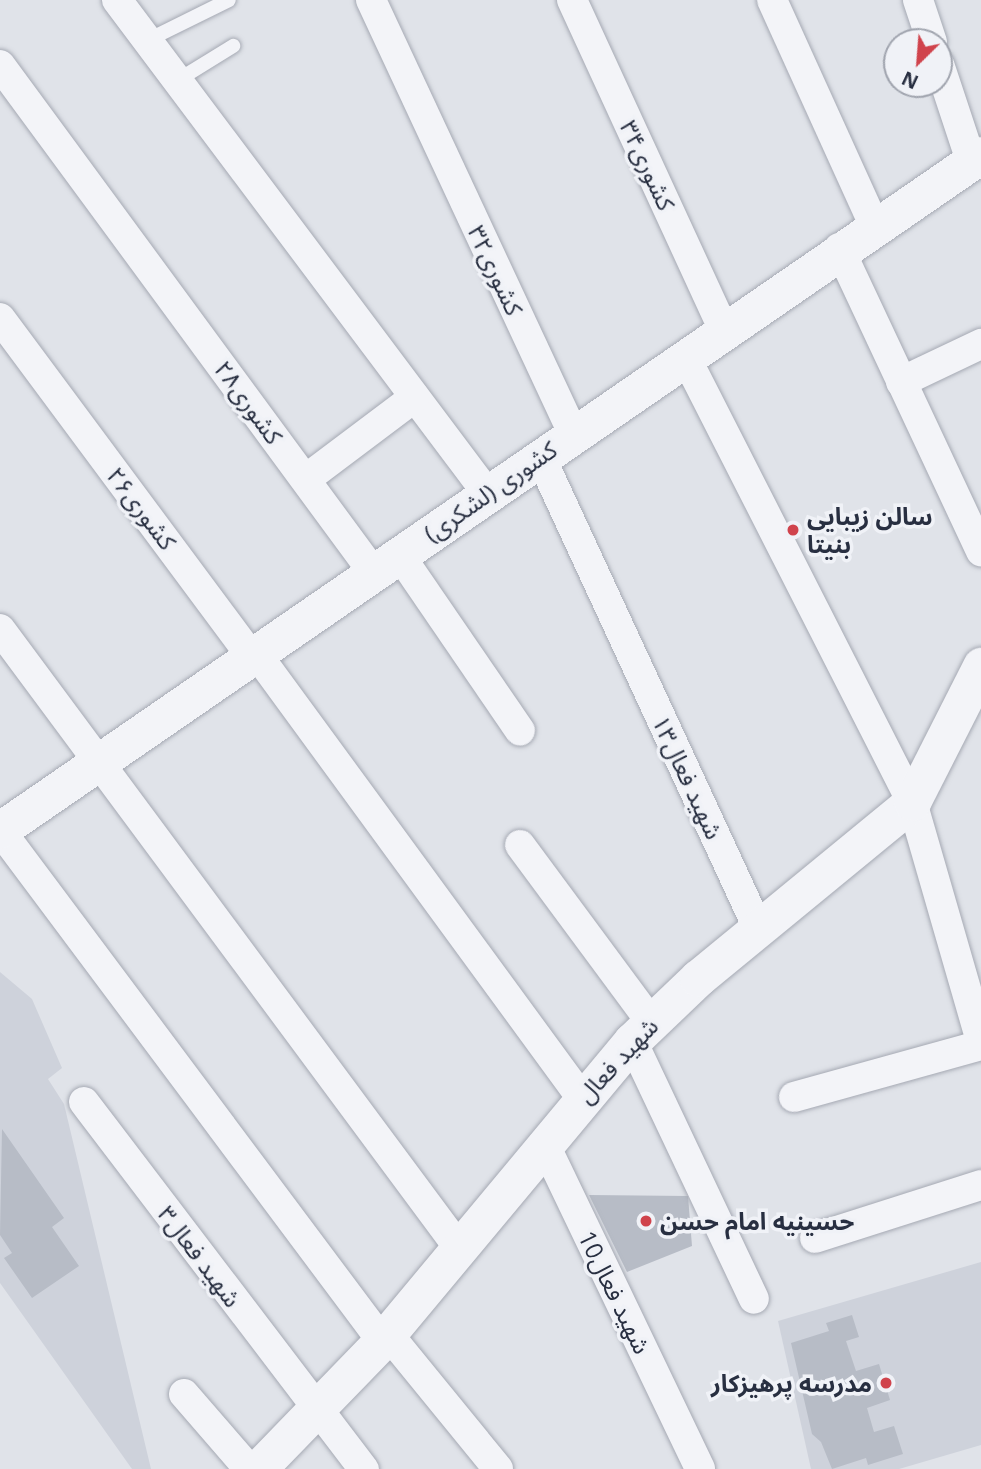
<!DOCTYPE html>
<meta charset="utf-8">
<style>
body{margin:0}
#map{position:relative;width:981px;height:1469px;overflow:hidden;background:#e0e3e9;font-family:"Open Sans","Noto Sans Arabic",sans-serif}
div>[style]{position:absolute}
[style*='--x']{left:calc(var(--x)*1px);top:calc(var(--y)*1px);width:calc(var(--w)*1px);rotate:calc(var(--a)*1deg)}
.built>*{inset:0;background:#ced2db}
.building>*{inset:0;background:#b7bcc6}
.roads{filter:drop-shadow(0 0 2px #a5a9b3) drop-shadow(0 0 2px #a5a9b3)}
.service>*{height:14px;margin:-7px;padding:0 7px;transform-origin:7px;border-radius:7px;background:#f3f4f8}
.minor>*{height:30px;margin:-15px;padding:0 15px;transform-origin:15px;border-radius:15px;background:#f3f4f8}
.tertiary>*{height:37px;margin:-18.5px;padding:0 18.5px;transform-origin:18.5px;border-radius:18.5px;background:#f3f4f8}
.dots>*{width:19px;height:19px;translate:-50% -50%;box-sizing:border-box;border:4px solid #f0f2f7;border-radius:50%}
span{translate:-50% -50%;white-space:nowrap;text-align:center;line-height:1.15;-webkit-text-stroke:7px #f0f2f7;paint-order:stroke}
.street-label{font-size:24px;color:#282f41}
.poi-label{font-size:24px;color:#282f41;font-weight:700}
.left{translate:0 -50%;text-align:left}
.right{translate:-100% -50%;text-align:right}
.north{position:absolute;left:883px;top:28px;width:70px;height:70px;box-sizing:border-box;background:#f0f2f7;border:2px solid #a0a4ae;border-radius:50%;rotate:205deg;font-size:19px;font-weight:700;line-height:28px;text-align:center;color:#282f41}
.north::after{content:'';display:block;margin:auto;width:24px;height:32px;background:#d0434c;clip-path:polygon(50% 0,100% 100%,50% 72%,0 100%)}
</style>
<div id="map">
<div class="built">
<div style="clip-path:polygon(0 972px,32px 999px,62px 1068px,48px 1079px,64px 1104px,151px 1469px,132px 1469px,0 1283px)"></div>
<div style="clip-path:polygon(981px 1262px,981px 1445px,899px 1469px,811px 1469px,778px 1321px)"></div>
</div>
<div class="building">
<div style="clip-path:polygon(2px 1129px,64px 1218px,52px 1227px,79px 1266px,32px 1298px,4px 1258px,12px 1253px,0 1235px)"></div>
<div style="clip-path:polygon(589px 1195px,688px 1196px,692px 1246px,627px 1272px)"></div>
<div style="clip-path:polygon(852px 1315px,859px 1337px,846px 1341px,856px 1371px,879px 1364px,890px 1400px,867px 1408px,874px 1432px,894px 1426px,903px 1454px,868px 1465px,866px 1458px,832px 1469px,821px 1442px,812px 1434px,791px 1343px,829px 1331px,826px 1323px)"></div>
</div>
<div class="roads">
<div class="service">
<div style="--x:148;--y:40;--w:90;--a:-26.3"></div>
<div style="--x:178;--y:80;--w:65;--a:-31.7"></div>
</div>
<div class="minor">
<div style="--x:117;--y:0;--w:616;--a:53.11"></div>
<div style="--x:371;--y:0;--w:479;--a:65"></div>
<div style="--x:572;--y:0;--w:362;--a:65.3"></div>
<div style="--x:772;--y:0;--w:247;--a:65.6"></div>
<div style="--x:918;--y:0;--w:44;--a:71.6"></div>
<div style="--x:939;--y:64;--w:99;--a:71.7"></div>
<div style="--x:0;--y:65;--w:629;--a:53.66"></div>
<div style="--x:839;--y:248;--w:335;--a:64.9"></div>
<div style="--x:0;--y:318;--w:421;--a:53.4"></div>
<div style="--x:685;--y:356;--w:500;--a:63.03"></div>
<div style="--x:912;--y:802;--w:249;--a:73.9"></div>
<div style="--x:901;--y:382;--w:89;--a:-25.4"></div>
<div style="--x:540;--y:456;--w:520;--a:65.21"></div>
<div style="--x:306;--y:479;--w:136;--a:-37"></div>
<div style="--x:399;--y:554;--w:214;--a:55.6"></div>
<div style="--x:0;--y:629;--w:771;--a:53.44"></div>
<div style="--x:256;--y:653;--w:550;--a:53.8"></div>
<div style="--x:0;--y:830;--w:638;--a:53.22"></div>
<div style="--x:520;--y:845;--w:220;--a:53.5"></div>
<div style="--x:632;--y:1041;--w:285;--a:64.7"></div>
<div style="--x:794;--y:1097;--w:194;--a:-15.5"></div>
<div style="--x:84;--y:1102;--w:462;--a:52.7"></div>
<div style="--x:544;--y:1143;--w:361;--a:64.4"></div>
<div style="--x:815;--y:1238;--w:174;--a:-17.7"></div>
<div style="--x:388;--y:1334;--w:174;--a:50.8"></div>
<div style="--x:184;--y:1394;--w:99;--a:49.1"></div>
</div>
<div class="tertiary">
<div style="--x:0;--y:830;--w:1191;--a:-34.53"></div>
<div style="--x:258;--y:1469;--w:178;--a:-45.9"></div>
<div style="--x:382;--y:1341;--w:391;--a:-50.2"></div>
<div style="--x:632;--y:1041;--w:91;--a:-43.7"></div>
<div style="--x:698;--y:978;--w:277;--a:-39.4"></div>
<div style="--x:912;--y:802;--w:153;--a:-63.1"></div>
</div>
</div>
<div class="dots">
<div style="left:793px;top:530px;background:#d0434c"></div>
<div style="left:646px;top:1221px;background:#d0434c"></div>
<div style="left:886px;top:1383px;background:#d0434c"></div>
</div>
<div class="street-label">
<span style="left:648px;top:165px;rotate:65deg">کشوری۳۴</span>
<span style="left:496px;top:270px;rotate:65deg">کشوری۳۲</span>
<span style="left:249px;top:402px;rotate:54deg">کشوری۲۸</span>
<span style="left:490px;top:491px;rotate:-35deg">کشوری (لشکری)</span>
<span style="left:142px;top:508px;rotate:53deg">کشوری۲۶</span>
<span style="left:688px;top:777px;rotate:65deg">شهید فعال۱۳</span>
<span style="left:617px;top:1060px;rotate:-47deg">شهید فعال</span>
<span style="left:200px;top:1256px;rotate:53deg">شهید فعال۳</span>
<span style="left:615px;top:1292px;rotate:64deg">10شهید فعال</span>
</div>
<div class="poi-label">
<span class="left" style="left:807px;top:530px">سالن زیبایی<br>بنیتا</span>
<span class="left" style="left:660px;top:1221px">حسینیه امام حسن</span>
<span class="right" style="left:872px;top:1383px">مدرسه پرهیزکار</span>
</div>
<div class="north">N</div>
</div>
